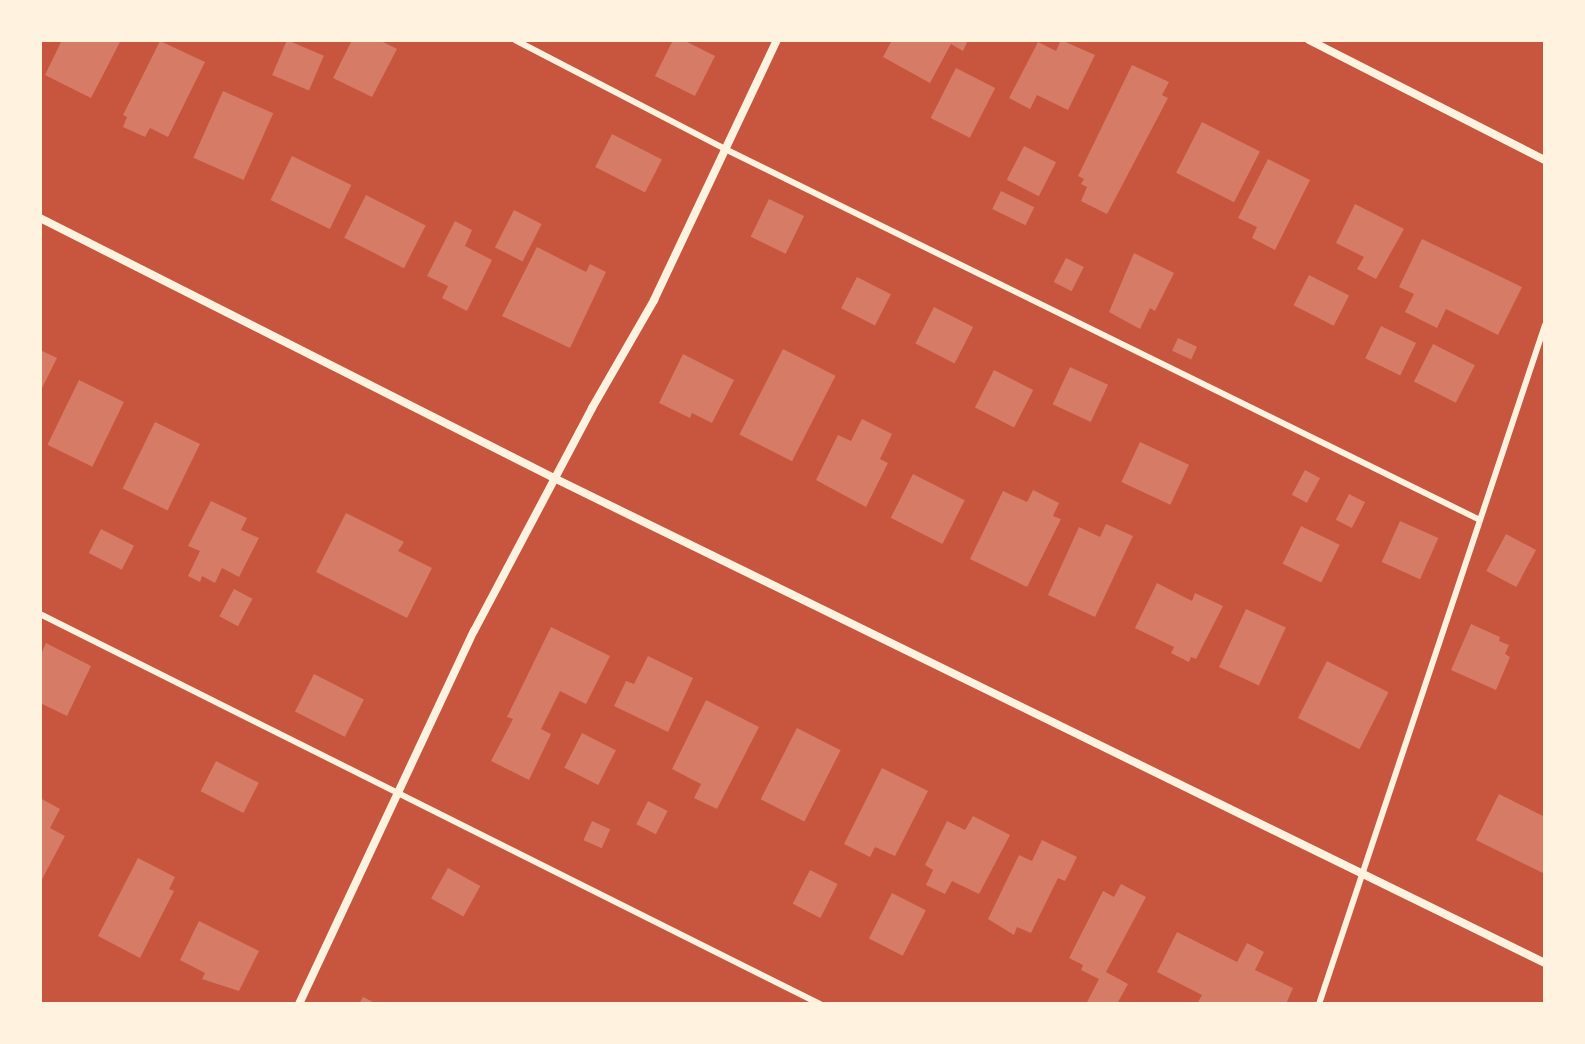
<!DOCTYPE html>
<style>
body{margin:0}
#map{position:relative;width:1585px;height:1044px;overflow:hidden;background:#c8553d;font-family:Figtree,sans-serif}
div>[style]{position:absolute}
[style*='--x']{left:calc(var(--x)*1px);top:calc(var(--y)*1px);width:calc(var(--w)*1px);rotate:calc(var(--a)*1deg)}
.building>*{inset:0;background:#d67c66;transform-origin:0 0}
.service>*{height:6px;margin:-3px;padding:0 3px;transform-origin:3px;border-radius:3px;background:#fff3e0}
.minor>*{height:8px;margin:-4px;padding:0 4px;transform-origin:4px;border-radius:4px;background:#fff3e0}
span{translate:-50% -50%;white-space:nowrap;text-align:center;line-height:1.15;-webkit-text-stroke:6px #fff3e0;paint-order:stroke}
.frame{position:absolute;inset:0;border:42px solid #fff3e0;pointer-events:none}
</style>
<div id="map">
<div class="building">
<div style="clip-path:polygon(62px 40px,121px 40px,91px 98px,45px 75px)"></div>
<div style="left:287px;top:40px;width:40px;height:38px;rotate:23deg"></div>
<div style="clip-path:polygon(352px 40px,379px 40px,397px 49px,372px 97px,333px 78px)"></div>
<div style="clip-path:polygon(673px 40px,683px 40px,715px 56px,695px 96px,655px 76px)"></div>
<div style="clip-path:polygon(892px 40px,968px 40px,963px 51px,951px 44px,930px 83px,883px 57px)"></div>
<div style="clip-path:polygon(1061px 40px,1095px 55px,1068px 110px,1037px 95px,1030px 109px,1009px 98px,1038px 42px,1056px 51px)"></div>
<div style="clip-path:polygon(160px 41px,205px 62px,168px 137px,150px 128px,145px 137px,123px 127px,127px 117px,123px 115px)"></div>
<div style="clip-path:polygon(1132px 65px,1169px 82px,1162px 95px,1168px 98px,1107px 214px,1081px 201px,1087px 187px,1081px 184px,1084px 179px,1078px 176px)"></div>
<div style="left:956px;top:68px;width:44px;height:56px;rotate:27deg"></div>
<div style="left:223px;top:91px;width:55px;height:73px;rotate:24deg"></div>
<div style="left:1202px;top:122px;width:65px;height:57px;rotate:27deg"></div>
<div style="left:612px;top:134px;width:56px;height:37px;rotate:27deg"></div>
<div style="left:1024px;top:146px;width:36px;height:38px;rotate:27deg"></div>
<div style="left:292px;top:156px;width:66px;height:49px;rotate:26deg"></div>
<div style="clip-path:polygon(1268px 159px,1310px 180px,1275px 250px,1252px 238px,1257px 227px,1238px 218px)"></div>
<div style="left:1001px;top:191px;width:37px;height:20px;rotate:26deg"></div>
<div style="left:366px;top:195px;width:67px;height:48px;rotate:27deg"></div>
<div style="left:769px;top:199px;width:39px;height:42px;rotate:26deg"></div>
<div style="clip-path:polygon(1355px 204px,1404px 229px,1376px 279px,1357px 269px,1364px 257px,1336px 243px)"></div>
<div style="left:514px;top:210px;width:31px;height:42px;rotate:27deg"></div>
<div style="clip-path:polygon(455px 221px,472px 230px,465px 246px,492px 260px,467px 311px,442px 298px,448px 286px,427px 276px)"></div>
<div style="clip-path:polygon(1422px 239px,1522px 287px,1498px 335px,1446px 309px,1437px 328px,1405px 312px,1414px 294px,1399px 287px)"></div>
<div style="clip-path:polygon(537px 247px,586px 272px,590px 264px,606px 272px,570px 348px,502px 316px)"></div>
<div style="clip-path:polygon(1134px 253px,1174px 273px,1155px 311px,1150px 308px,1140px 329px,1109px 312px)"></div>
<div style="left:1066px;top:258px;width:20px;height:27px;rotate:27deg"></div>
<div style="left:1309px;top:275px;width:45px;height:34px;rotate:27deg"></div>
<div style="left:857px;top:277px;width:38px;height:35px;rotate:27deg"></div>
<div style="left:934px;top:307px;width:44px;height:41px;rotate:27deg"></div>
<div style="left:1381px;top:326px;width:39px;height:36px;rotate:26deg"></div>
<div style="left:1178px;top:338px;width:21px;height:14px;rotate:25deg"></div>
<div style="left:1433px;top:344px;width:47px;height:42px;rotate:27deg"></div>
<div style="left:783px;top:349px;width:59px;height:96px;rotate:27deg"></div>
<div style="clip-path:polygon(40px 350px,57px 358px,40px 392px)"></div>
<div style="clip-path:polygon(683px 354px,734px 380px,712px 423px,692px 413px,690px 418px,659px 403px)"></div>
<div style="left:1070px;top:367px;width:42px;height:41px;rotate:25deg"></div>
<div style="left:994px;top:370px;width:44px;height:42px;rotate:27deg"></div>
<div style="left:79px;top:380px;width:50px;height:72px;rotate:26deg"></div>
<div style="clip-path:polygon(862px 419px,892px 434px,880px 459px,888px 463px,866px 507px,816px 480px,838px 435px,851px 441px)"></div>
<div style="left:155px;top:422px;width:50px;height:74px;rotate:26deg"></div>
<div style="left:1140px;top:442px;width:54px;height:44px;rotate:25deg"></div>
<div style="left:1305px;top:470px;width:17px;height:28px;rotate:28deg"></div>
<div style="left:913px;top:474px;width:58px;height:49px;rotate:27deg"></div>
<div style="clip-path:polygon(1033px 490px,1059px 503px,1053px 516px,1061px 519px,1027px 587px,970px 559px,1003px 491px,1027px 502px)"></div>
<div style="left:1349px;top:494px;width:18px;height:29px;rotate:27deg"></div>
<div style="clip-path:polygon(211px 501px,247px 518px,241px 530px,259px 538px,239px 577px,222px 568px,215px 583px,202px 576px,200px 582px,188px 576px,200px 551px,188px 546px)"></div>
<div style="clip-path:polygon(346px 513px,404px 542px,398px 551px,432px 568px,407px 618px,316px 572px)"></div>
<div style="left:1400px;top:521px;width:42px;height:45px;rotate:24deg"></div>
<div style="clip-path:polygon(1106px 524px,1133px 536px,1095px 617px,1048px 595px,1079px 527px,1100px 537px)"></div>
<div style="left:1301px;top:526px;width:43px;height:42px;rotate:26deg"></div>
<div style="left:101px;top:529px;width:37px;height:27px;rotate:27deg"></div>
<div style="left:1506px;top:534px;width:34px;height:42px;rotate:28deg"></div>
<div style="clip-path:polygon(1157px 583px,1192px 601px,1195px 593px,1223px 606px,1196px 659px,1191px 657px,1189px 662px,1171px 653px,1174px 647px,1135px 628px)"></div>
<div style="left:234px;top:589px;width:21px;height:31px;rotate:28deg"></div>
<div style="left:1246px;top:609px;width:44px;height:64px;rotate:25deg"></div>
<div style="clip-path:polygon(1471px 624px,1500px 637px,1499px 641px,1509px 645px,1505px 654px,1510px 657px,1496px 690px,1451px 670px)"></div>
<div style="clip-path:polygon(551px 627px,610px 656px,586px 704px,560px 691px,541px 729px,551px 734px,529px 780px,491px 761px,513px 719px,507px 717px)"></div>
<div style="clip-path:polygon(46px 643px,91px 666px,67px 716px,40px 703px,40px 656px)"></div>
<div style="clip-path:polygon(648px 656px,693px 678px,668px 732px,614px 706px,626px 681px,634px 684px)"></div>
<div style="left:1327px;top:661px;width:69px;height:64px;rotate:27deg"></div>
<div style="left:314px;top:674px;width:56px;height:42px;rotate:27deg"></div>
<div style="clip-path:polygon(706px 700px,759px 727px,717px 809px,694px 798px,701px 784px,672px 769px)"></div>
<div style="left:797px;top:728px;width:49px;height:80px;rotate:27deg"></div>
<div style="left:582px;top:733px;width:38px;height:39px;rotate:27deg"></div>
<div style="left:216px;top:761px;width:48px;height:34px;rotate:27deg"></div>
<div style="clip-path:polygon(882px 768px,928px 791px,895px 856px,875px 847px,870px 857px,844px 844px)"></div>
<div style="clip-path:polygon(1499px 794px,1545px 817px,1545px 874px,1476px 840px)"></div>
<div style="clip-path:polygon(40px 798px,60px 809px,50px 828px,65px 836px,40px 883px)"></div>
<div style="left:648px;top:801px;width:22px;height:26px;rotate:27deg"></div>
<div style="clip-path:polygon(973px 816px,1010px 835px,979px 894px,952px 881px,945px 894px,926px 885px,933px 870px,925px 865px,947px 821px,965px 830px)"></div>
<div style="left:592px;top:821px;width:20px;height:21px;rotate:24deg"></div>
<div style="clip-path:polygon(1042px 840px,1077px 857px,1065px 881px,1058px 878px,1031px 933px,1017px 927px,1014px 935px,988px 919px,1019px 855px,1032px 861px)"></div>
<div style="clip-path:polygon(138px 858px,175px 877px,169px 889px,174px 891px,140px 958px,98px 936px)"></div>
<div style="left:448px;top:868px;width:37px;height:35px;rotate:29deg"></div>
<div style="left:810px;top:870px;width:31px;height:38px;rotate:27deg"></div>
<div style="clip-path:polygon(1121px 884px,1146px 897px,1106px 972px,1128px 984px,1117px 1004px,1086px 1004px,1099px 979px,1081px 970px,1083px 965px,1069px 958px,1103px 891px,1114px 897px)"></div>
<div style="left:892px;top:893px;width:38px;height:51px;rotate:27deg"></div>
<div style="clip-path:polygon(199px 921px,259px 951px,239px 991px,202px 979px,205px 973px,180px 960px)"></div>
<div style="clip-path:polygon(1177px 932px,1237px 962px,1247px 943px,1264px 952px,1255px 970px,1293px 988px,1286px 1004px,1197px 1004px,1202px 995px,1157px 972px)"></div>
<div style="clip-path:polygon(363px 997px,377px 1004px,359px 1004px)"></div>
</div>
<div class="service">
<div style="--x:515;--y:40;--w:237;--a:27.4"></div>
<div style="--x:725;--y:149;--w:841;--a:26.17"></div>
<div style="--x:40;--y:614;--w:872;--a:26.57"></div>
<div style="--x:1319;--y:1004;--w:716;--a:-71.59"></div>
</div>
<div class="minor">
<div style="--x:1309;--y:40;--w:265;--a:27"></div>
<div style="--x:40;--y:218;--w:576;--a:26.83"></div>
<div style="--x:554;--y:478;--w:1103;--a:26.08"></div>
<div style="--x:299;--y:1004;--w:412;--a:-64.9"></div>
<div style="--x:474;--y:631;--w:252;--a:-62.1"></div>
<div style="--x:592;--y:408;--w:125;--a:-60.1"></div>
<div style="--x:654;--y:300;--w:288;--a:-64.7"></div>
</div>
<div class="frame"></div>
</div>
